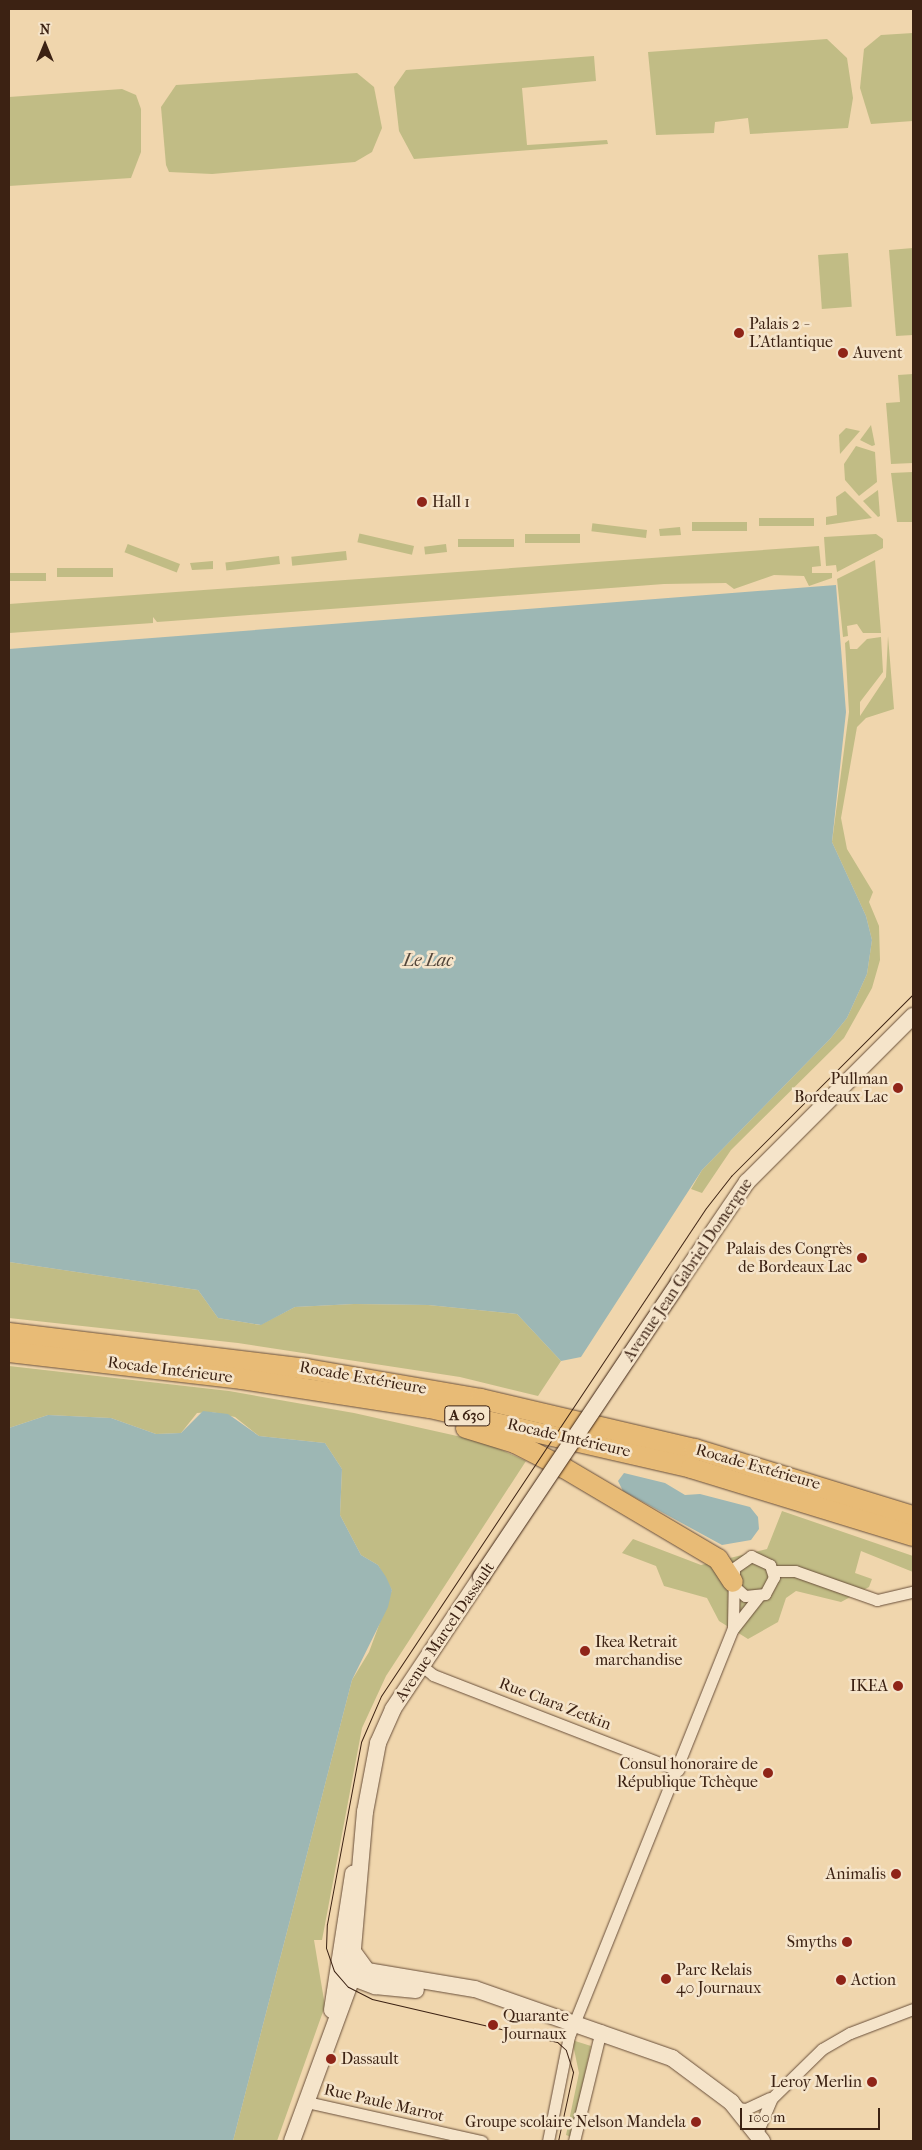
<!DOCTYPE html>
<meta charset="utf-8">
<style>
body{margin:0}
#map{position:relative;width:922px;height:2150px;overflow:hidden;background:#f0d6ad;font-family:"IM FELL French Canon",serif}
div>[style]{position:absolute}
[style*='--x']{left:calc(var(--x)*1px);top:calc(var(--y)*1px);width:calc(var(--w)*1px);rotate:calc(var(--a)*1deg)}
.green>*{inset:0;background:#c1bc85;transform-origin:0 0}
.water>*{inset:0;background:#9db7b4}
.roads{filter:drop-shadow(0 0 1px #694f3a) drop-shadow(0 0 1px #694f3a)}
.street>*{height:11px;margin:-5.5px;padding:0 5.5px;transform-origin:5.5px;border-radius:5.5px;background:#f5e4ca}
.secondary>*{height:16px;margin:-8px;padding:0 8px;transform-origin:8px;border-radius:8px;background:#f5e4ca}
.highway>*{height:20px;margin:-10px;padding:0 10px;transform-origin:10px;border-radius:10px;background:#e8bb76}
.tram>*{height:1px;margin:-0.5px;padding:0 0.5px;transform-origin:0.5px;border-radius:0.5px;background:#3c2213}
.bridges{filter:drop-shadow(0 0 1px #3c2213) drop-shadow(0 0 1px #3c2213)}
.secondary-bridge>*{height:16px;margin:-8px;padding:0 8px;transform-origin:8px;border-radius:8px;background:#f5e4ca}
.dots>*{width:14px;height:14px;translate:-50% -50%;box-sizing:border-box;border:2px solid #f5e4ca;border-radius:50%}
span{translate:-50% -50%;white-space:nowrap;text-align:center;line-height:1.15;-webkit-text-stroke:5px #f5e4ca;paint-order:stroke}
.shield-label span{padding:1px 4px;background:#f5e4ca;border:1px solid;border-radius:4px;-webkit-text-stroke-width:0}
.shield-label{font-size:15px;color:#3c2213;font-weight:700}
.poi-label{font-size:16px;color:#3c2213}
.left{translate:0 -50%;text-align:left}
.right{translate:-100% -50%;text-align:right}
.street-label{font-size:16px;color:#3c2213}
.water-label{font-size:18px;color:#54473b;font-style:italic}
.frame{position:absolute;inset:0;border:10px solid #3c2213;pointer-events:none}
.north{position:absolute;left:20px;top:20px;width:50px;height:50px;-webkit-text-stroke:4px #f5e4ca;paint-order:stroke;rotate:0deg;font-size:14px;font-weight:700;line-height:20px;text-align:center;color:#3c2213}
.north::after{content:'';display:block;margin:auto;width:18px;height:22px;background:#3c2213;clip-path:polygon(50% 0,100% 100%,50% 72%,0 100%)}
.scale{position:absolute;left:740px;top:2108px;width:140px;height:22px;box-sizing:border-box;border:2px solid #3c2213;border-top:0;padding-left:6px;font-size:15px;line-height:18px;white-space:nowrap;color:#3c2213;-webkit-text-stroke:4px #f5e4ca;paint-order:stroke}
</style>
<div id="map">
<div class="green">
<div style="clip-path:polygon(913px 33px,913px 121px,871px 124px,860px 88px,864px 49px,881px 35px)"></div>
<div style="clip-path:polygon(827px 39px,847px 58px,853px 98px,848px 128px,750px 134px,748px 118px,715px 122px,714px 133px,656px 135px,648px 52px)"></div>
<div style="clip-path:polygon(594px 56px,596px 81px,522px 88px,527px 145px,607px 140px,608px 144px,414px 159px,399px 131px,394px 87px,406px 70px)"></div>
<div style="clip-path:polygon(357px 73px,374px 87px,382px 128px,372px 152px,355px 162px,212px 174px,169px 172px,166px 165px,161px 107px,176px 85px)"></div>
<div style="clip-path:polygon(122px 89px,136px 95px,141px 109px,141px 152px,131px 178px,9px 186px,9px 97px)"></div>
<div style="clip-path:polygon(913px 248px,913px 335px,896px 336px,889px 250px)"></div>
<div style="left:848px;top:253px;width:54px;height:30px;rotate:86deg"></div>
<div style="clip-path:polygon(913px 374px,913px 463px,891px 464px,886px 403px,900px 402px,898px 375px)"></div>
<div style="clip-path:polygon(871px 425px,875px 445px,872px 446px,860px 440px)"></div>
<div style="clip-path:polygon(846px 428px,860px 431px,840px 454px,839px 435px)"></div>
<div style="clip-path:polygon(856px 446px,875px 452px,877px 482px,859px 496px,845px 480px,844px 464px)"></div>
<div style="clip-path:polygon(913px 472px,913px 522px,897px 522px,891px 473px)"></div>
<div style="clip-path:polygon(878px 490px,880px 516px,878px 517px,863px 501px)"></div>
<div style="clip-path:polygon(845px 491px,872px 518px,826px 525px,826px 517px,837px 515px,836px 497px)"></div>
<div style="left:814px;top:518px;width:8px;height:55px;rotate:90deg"></div>
<div style="left:747px;top:522px;width:9px;height:55px;rotate:90deg"></div>
<div style="clip-path:polygon(680px 527px,681px 535px,660px 536px,659px 529px)"></div>
<div style="left:647px;top:530px;width:8px;height:55px;rotate:97deg"></div>
<div style="left:580px;top:534px;width:9px;height:55px;rotate:90deg"></div>
<div style="clip-path:polygon(876px 534px,883px 539px,883px 548px,837px 572px,836px 565px,826px 566px,824px 537px)"></div>
<div style="left:514px;top:539px;width:8px;height:56px;rotate:90deg"></div>
<div style="left:446px;top:544px;width:8px;height:22px;rotate:83deg"></div>
<div style="left:414px;top:546px;width:9px;height:56px;rotate:103deg"></div>
<div style="clip-path:polygon(819px 546px,821px 566px,812px 567px,812px 573px,832px 573px,832px 578px,809px 586px,804px 576px,774px 575px,734px 589px,726px 583px,664px 584px,171px 621px,157px 622px,153px 617px,153px 623px,9px 633px,9px 604px)"></div>
<div style="left:346px;top:551px;width:9px;height:55px;rotate:84deg"></div>
<div style="left:279px;top:556px;width:8px;height:54px;rotate:83deg"></div>
<div style="clip-path:polygon(875px 560px,881px 633px,863px 633px,857px 624px,847px 626px,848px 636px,843px 637px,837px 579px)"></div>
<div style="clip-path:polygon(213px 561px,213px 569px,192px 570px,190px 563px)"></div>
<div style="left:180px;top:564px;width:9px;height:56px;rotate:111deg"></div>
<div style="left:113px;top:568px;width:9px;height:56px;rotate:90deg"></div>
<div style="left:46px;top:573px;width:8px;height:37px;rotate:90deg"></div>
<div style="clip-path:polygon(888px 636px,894px 709px,866px 718px,857px 727px,841px 818px,847px 849px,873px 892px,869px 902px,879px 926px,880px 960px,872px 988px,844px 1038px,731px 1150px,702px 1193px,691px 1189px,702px 1170px,830px 1039px,847px 1018px,867px 974px,872px 940px,866px 916px,832px 842px,849px 712px,845px 643px,849px 640px,850px 649px,857px 649px,867px 639px,881px 637px,883px 672px,860px 702px,860px 716px,886px 677px)"></div>
<div style="clip-path:polygon(9px 1262px,198px 1290px,218px 1318px,260px 1325px,295px 1307px,354px 1304px,428px 1305px,517px 1314px,561px 1361px,538px 1396px,460px 1377px,238px 1343px,9px 1318px)"></div>
<div style="clip-path:polygon(9px 1366px,229px 1391px,354px 1413px,484px 1442px,526px 1461px,386px 1676px,362px 1728px,322px 1940px,314px 1940px,325px 2006px,277px 2141px,233px 2141px,352px 1680px,369px 1652px,392px 1590px,378px 1565px,361px 1555px,340px 1515px,342px 1469px,325px 1443px,259px 1436px,235px 1417px,212px 1412px,197px 1413px,181px 1433px,156px 1434px,111px 1418px,48px 1415px,9px 1428px)"></div>
<div style="clip-path:polygon(782px 1511px,913px 1556px,913px 1572px,861px 1551px,855px 1573px,872px 1579px,869px 1587px,841px 1602px,796px 1591px,786px 1598px,778px 1622px,748px 1639px,719px 1621px,707px 1598px,664px 1586px,656px 1566px,622px 1553px,633px 1539px,701px 1565px,767px 1549px)"></div>
<div style="clip-path:polygon(572px 2040px,591px 2046px,571px 2137px,566px 2135px,579px 2073px)"></div>
</div>
<div class="water">
<div style="clip-path:polygon(836px 585px,846px 712px,832px 842px,866px 916px,872px 940px,867px 974px,847px 1018px,830px 1039px,702px 1170px,581px 1357px,561px 1361px,517px 1314px,428px 1305px,354px 1304px,295px 1307px,261px 1325px,218px 1318px,198px 1290px,9px 1262px,9px 649px)"></div>
<div style="clip-path:polygon(203px 1411px,228px 1414px,259px 1436px,325px 1443px,342px 1469px,340px 1515px,361px 1555px,378px 1565px,386px 1577px,392px 1590px,388px 1607px,352px 1680px,233px 2141px,9px 2141px,9px 1428px,48px 1415px,111px 1418px,156px 1434px,181px 1433px)"></div>
<div style="clip-path:polygon(624px 1473px,665px 1483px,685px 1495px,700px 1494px,750px 1507px,758px 1517px,759px 1529px,751px 1540px,722px 1545px,623px 1491px,618px 1481px)"></div>
</div>
<div class="roads">
<div class="street">
<div style="--x:773;--y:1571;--w:22;--a:0"></div>
<div style="--x:795;--y:1571;--w:87;--a:19.5"></div>
<div style="--x:877;--y:1600;--w:37;--a:-13"></div>
<div style="--x:733;--y:1627;--w:59;--a:-89"></div>
<div style="--x:734;--y:1568;--w:21;--a:-35"></div>
<div style="--x:751;--y:1556;--w:21;--a:25"></div>
<div style="--x:770;--y:1565;--w:13;--a:72"></div>
<div style="--x:774;--y:1577;--w:19;--a:118"></div>
<div style="--x:765;--y:1594;--w:20;--a:174"></div>
<div style="--x:745;--y:1596;--w:13;--a:-138"></div>
<div style="--x:422;--y:1666;--w:14;--a:39"></div>
<div style="--x:433;--y:1675;--w:263;--a:21.2"></div>
<div style="--x:307;--y:2102;--w:179;--a:12.6"></div>
<div style="--x:736;--y:2108;--w:10;--a:6"></div>
<div style="--x:746;--y:2109;--w:26;--a:-25"></div>
<div style="--x:757;--y:2133;--w:38;--a:-67"></div>
<div style="--x:772;--y:2098;--w:70;--a:-44.4"></div>
<div style="--x:822;--y:2049;--w:32;--a:-30"></div>
<div style="--x:850;--y:2033;--w:67;--a:-20.9"></div>
<div style="--x:548;--y:2141;--w:107;--a:-78.7"></div>
<div style="--x:569;--y:2036;--w:439;--a:-68.1"></div>
<div style="--x:733;--y:1629;--w:42;--a:-51.8"></div>
<div style="--x:574;--y:2141;--w:114;--a:-76.3"></div>
</div>
<div class="secondary">
<div style="--x:679;--y:1282;--w:121;--a:-55.8"></div>
<div style="--x:747;--y:1182;--w:235;--a:-45"></div>
<div style="--x:354;--y:1953;--w:22;--a:54"></div>
<div style="--x:367;--y:1971;--w:109;--a:9.5"></div>
<div style="--x:475;--y:1989;--w:209;--a:19.3"></div>
<div style="--x:672;--y:2058;--w:74;--a:36.7"></div>
<div style="--x:731;--y:2102;--w:50;--a:51.5"></div>
<div style="--x:351;--y:1977;--w:26;--a:21"></div>
<div style="--x:375;--y:1986;--w:41;--a:5.6"></div>
<div style="--x:332;--y:2010;--w:138;--a:-81.2"></div>
<div style="--x:292;--y:2141;--w:168;--a:-69.8"></div>
<div style="--x:350;--y:1983;--w:172;--a:-85"></div>
<div style="--x:365;--y:1812;--w:70;--a:-79.3"></div>
<div style="--x:378;--y:1743;--w:37;--a:-66"></div>
<div style="--x:393;--y:1709;--w:159;--a:-56.3"></div>
</div>
<div class="highway">
<div style="--x:9;--y:1333;--w:300;--a:6.9"></div>
<div style="--x:307;--y:1369;--w:177;--a:9.8"></div>
<div style="--x:481;--y:1399;--w:220;--a:13.2"></div>
<div style="--x:695;--y:1449;--w:228;--a:17.1"></div>
<div style="--x:9;--y:1352;--w:235;--a:6.6"></div>
<div style="--x:242;--y:1379;--w:190;--a:8.8"></div>
<div style="--x:430;--y:1408;--w:268;--a:12.9"></div>
<div style="--x:691;--y:1468;--w:232;--a:17"></div>
<div style="--x:466;--y:1428;--w:51;--a:17"></div>
<div style="--x:515;--y:1443;--w:55;--a:27"></div>
<div style="--x:564;--y:1468;--w:179;--a:30.6"></div>
<div style="--x:718;--y:1559;--w:27;--a:57"></div>
</div>
</div>
<div class="tram">
<div style="--x:558;--y:2141;--w:71;--a:-77.7"></div>
<div style="--x:573;--y:2072;--w:23;--a:-108"></div>
<div style="--x:566;--y:2050;--w:12;--a:-138"></div>
<div style="--x:557;--y:2042;--w:190;--a:-166.9"></div>
<div style="--x:372;--y:1999;--w:27;--a:-153"></div>
<div style="--x:348;--y:1987;--w:21;--a:-131"></div>
<div style="--x:334;--y:1971;--w:24;--a:-109"></div>
<div style="--x:326;--y:1948;--w:24;--a:-88"></div>
<div style="--x:327;--y:1924;--w:185;--a:-79.4"></div>
<div style="--x:361;--y:1742;--w:50;--a:-66.5"></div>
<div style="--x:381;--y:1696;--w:586;--a:-56.34"></div>
<div style="--x:706;--y:1208;--w:41;--a:-52"></div>
<div style="--x:731;--y:1176;--w:257;--a:-45"></div>
</div>
<div class="bridges">
<div class="secondary-bridge">
<div style="--x:481;--y:1577;--w:355;--a:-56.1"></div>
</div>
</div>
<div class="dots">
<div style="left:739px;top:333px;background:#8f2418"></div>
<div style="left:843px;top:353px;background:#8f2418"></div>
<div style="left:422px;top:502px;background:#8f2418"></div>
<div style="left:898px;top:1088px;background:#8f2418"></div>
<div style="left:862px;top:1258px;background:#8f2418"></div>
<div style="left:585px;top:1651px;background:#8f2418"></div>
<div style="left:898px;top:1686px;background:#8f2418"></div>
<div style="left:768px;top:1773px;background:#8f2418"></div>
<div style="left:896px;top:1874px;background:#8f2418"></div>
<div style="left:847px;top:1942px;background:#8f2418"></div>
<div style="left:666px;top:1979px;background:#8f2418"></div>
<div style="left:841px;top:1980px;background:#8f2418"></div>
<div style="left:493px;top:2025px;background:#8f2418"></div>
<div style="left:331px;top:2059px;background:#8f2418"></div>
<div style="left:872px;top:2082px;background:#8f2418"></div>
<div style="left:696px;top:2122px;background:#8f2418"></div>
</div>
<div class="shield-label">
<span style="left:467px;top:1416px">A 630</span>
</div>
<div class="poi-label">
<span class="left" style="left:749px;top:333px">Palais 2 -<br>L'Atlantique</span>
<span class="left" style="left:853px;top:353px">Auvent</span>
<span class="left" style="left:432px;top:502px">Hall 1</span>
<span class="right" style="left:888px;top:1088px">Pullman<br>Bordeaux Lac</span>
<span class="right" style="left:852px;top:1258px">Palais des Congrès<br>de Bordeaux Lac</span>
<span class="left" style="left:595px;top:1651px">Ikea Retrait<br>marchandise</span>
<span class="right" style="left:888px;top:1686px">IKEA</span>
<span class="right" style="left:758px;top:1773px">Consul honoraire de<br>République Tchèque</span>
<span class="right" style="left:886px;top:1874px">Animalis</span>
<span class="right" style="left:837px;top:1942px">Smyths</span>
<span class="left" style="left:676px;top:1979px">Parc Relais<br>40 Journaux</span>
<span class="left" style="left:851px;top:1980px">Action</span>
<span class="left" style="left:503px;top:2025px">Quarante<br>Journaux</span>
<span class="left" style="left:341px;top:2059px">Dassault</span>
<span class="right" style="left:862px;top:2082px">Leroy Merlin</span>
<span class="right" style="left:686px;top:2122px">Groupe scolaire Nelson Mandela</span>
</div>
<div class="street-label">
<span style="left:688px;top:1270px;rotate:-56deg">Avenue Jean Gabriel Domergue</span>
<span style="left:170px;top:1370px;rotate:7deg">Rocade Intérieure</span>
<span style="left:363px;top:1378px;rotate:10deg">Rocade Extérieure</span>
<span style="left:569px;top:1438px;rotate:13deg">Rocade Intérieure</span>
<span style="left:758px;top:1467px;rotate:16deg">Rocade Extérieure</span>
<span style="left:445px;top:1632px;rotate:-56deg">Avenue Marcel Dassault</span>
<span style="left:555px;top:1704px;rotate:21deg">Rue Clara Zetkin</span>
<span style="left:384px;top:2103px;rotate:13deg">Rue Paule Marrot</span>
</div>
<div class="water-label">
<span style="left:428px;top:961px">Le Lac</span>
</div>
<div class="frame"></div>
<div class="north">N</div>
<div class="scale">100 m</div>
</div>
